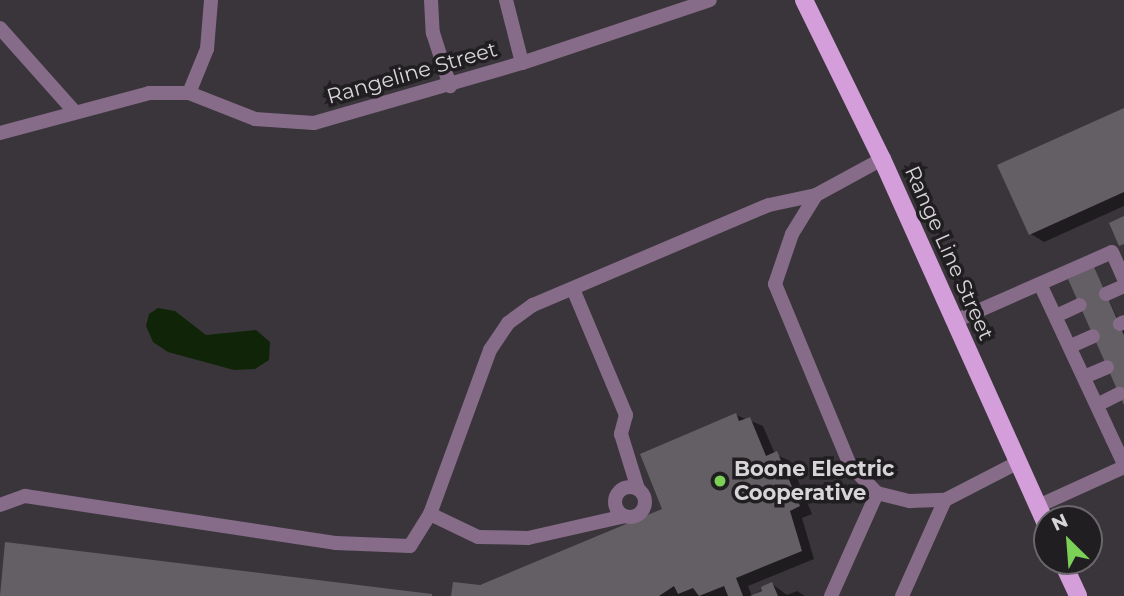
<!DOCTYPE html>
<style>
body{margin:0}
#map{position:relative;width:1124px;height:596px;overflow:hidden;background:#3a353b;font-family:Montserrat,sans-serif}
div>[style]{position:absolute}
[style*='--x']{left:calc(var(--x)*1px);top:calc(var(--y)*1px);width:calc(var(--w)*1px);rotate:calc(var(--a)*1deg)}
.water>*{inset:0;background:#102507}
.shadow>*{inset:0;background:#0007}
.building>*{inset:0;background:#645f65}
.service>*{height:14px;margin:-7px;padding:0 7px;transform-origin:7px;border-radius:7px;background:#866c89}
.service>.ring{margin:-7px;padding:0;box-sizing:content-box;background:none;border:14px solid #866c89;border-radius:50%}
.minor>*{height:14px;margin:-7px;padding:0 7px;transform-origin:7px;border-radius:7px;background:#866c89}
.primary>*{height:18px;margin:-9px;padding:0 9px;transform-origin:9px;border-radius:9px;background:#d49eda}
.dots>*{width:19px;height:19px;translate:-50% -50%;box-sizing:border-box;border:4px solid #201e20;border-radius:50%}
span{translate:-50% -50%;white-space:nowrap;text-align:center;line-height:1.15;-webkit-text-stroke:7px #201e20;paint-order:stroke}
.street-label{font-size:21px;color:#d8d5d9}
.poi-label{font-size:21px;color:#d8d5d9;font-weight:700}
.left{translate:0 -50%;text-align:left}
.north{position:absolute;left:1033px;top:505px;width:70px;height:70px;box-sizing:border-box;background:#201e20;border:2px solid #6a676a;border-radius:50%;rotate:335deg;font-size:19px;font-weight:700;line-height:28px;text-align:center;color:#d8d5d9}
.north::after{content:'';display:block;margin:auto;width:24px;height:32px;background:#7ad156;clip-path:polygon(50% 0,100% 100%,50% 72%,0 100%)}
</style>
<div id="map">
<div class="water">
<div style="clip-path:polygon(158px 308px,175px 311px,206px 335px,256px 330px,270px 342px,269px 360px,255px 369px,234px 370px,168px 352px,153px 342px,146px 326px,149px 314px)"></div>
</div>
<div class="shadow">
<div style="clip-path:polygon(1124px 110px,1124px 206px,1044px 242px,1031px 234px)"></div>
<div style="clip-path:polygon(1094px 269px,1124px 332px,1124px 401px)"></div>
<div style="clip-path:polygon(736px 415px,763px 426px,775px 454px,790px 461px,812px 514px,802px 518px,814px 559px,748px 586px,752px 596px,772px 584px,787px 595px,797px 591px,805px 596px,453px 596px,665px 510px,642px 455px)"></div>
</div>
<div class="building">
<div style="clip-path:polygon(1124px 108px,1124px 192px,1029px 235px,997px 165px)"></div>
<div style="clip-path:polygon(1124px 216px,1124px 244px,1119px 246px,1109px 223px)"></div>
<div style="clip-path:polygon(1094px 267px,1124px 335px,1124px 405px,1068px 279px)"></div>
<div style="clip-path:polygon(736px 413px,739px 421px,750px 417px,766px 456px,777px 451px,800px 506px,790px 511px,802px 551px,736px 578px,743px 596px,728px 596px,724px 586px,699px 596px,693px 588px,678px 594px,674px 586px,659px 596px,451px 596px,453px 582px,480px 585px,662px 509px,640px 454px)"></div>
<div style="clip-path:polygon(5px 542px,432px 594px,432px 596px,0 596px)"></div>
<div style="clip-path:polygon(772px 582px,778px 596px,750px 596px,762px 591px,761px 587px)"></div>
</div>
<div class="service">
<div style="--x:431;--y:0;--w:33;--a:87"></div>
<div style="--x:433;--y:33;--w:56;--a:72.2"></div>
<div style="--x:506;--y:0;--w:65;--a:75.7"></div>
<div style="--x:189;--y:93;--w:48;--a:-67.8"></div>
<div style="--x:207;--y:49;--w:49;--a:-85.3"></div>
<div style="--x:816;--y:195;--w:46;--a:121.6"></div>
<div style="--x:792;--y:234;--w:53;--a:108.8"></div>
<div style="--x:775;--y:284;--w:196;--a:67.5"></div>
<div style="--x:850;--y:465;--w:39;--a:46"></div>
<div style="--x:877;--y:493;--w:34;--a:14"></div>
<div style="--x:910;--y:501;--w:35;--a:-2"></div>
<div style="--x:945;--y:500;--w:83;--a:-27.2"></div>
<div style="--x:1040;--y:284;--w:199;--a:65"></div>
<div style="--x:573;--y:289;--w:137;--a:67.2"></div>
<div style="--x:626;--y:415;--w:20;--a:105"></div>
<div style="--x:621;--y:434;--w:58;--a:72.8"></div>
<div style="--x:1106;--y:294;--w:20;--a:-24"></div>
<div style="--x:1056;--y:316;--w:26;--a:-25"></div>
<div style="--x:955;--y:321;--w:171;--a:-23.7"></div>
<div style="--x:1112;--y:252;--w:30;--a:66"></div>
<div style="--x:1120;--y:324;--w:4;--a:-27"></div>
<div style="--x:1071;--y:346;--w:24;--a:-24"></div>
<div style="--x:1084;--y:377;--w:25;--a:-23"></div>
<div style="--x:1097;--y:405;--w:25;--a:-27"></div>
<div class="ring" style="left:615px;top:487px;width:16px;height:16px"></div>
<div style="--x:0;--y:505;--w:27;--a:-20"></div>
<div style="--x:25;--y:496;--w:315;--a:8.6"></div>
<div style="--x:336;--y:543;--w:74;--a:2.3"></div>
<div style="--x:410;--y:546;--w:38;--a:-58"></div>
<div style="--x:430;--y:514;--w:175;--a:-69.9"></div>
<div style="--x:490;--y:350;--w:32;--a:-56"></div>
<div style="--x:508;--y:323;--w:31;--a:-36"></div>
<div style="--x:533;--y:305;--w:256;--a:-23"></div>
<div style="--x:769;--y:205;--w:48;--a:-12"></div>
<div style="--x:816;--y:195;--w:75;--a:-28.6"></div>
<div style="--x:1038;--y:506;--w:94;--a:-24.4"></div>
<div style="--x:430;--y:514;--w:53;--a:25.6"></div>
<div style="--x:478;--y:537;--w:50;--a:1.1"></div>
<div style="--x:528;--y:538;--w:99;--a:-12.8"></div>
<div style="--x:831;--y:596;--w:113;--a:-65.9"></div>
<div style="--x:902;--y:596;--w:105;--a:-65.9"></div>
</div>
<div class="minor">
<div style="--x:0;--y:28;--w:110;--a:48.3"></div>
<div style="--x:0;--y:133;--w:154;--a:-15"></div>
<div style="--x:149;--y:93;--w:40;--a:0"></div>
<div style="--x:189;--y:93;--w:71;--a:21.5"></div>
<div style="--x:255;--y:119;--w:59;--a:3.9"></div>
<div style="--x:314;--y:123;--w:216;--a:-16.1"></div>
<div style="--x:522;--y:63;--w:198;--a:-18.5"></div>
</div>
<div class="primary">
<div style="--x:804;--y:0;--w:177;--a:63.9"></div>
<div style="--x:882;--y:159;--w:403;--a:65.8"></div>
<div style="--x:1062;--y:561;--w:38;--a:65"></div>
</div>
<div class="dots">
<div style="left:720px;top:481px;background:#7ad156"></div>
</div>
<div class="street-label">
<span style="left:412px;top:73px;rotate:-16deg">Rangeline Street</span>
<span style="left:949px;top:253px;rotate:66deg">Range Line Street</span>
</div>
<div class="poi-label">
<span class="left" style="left:734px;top:481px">Boone Electric<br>Cooperative</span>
</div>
<div class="north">N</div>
</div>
